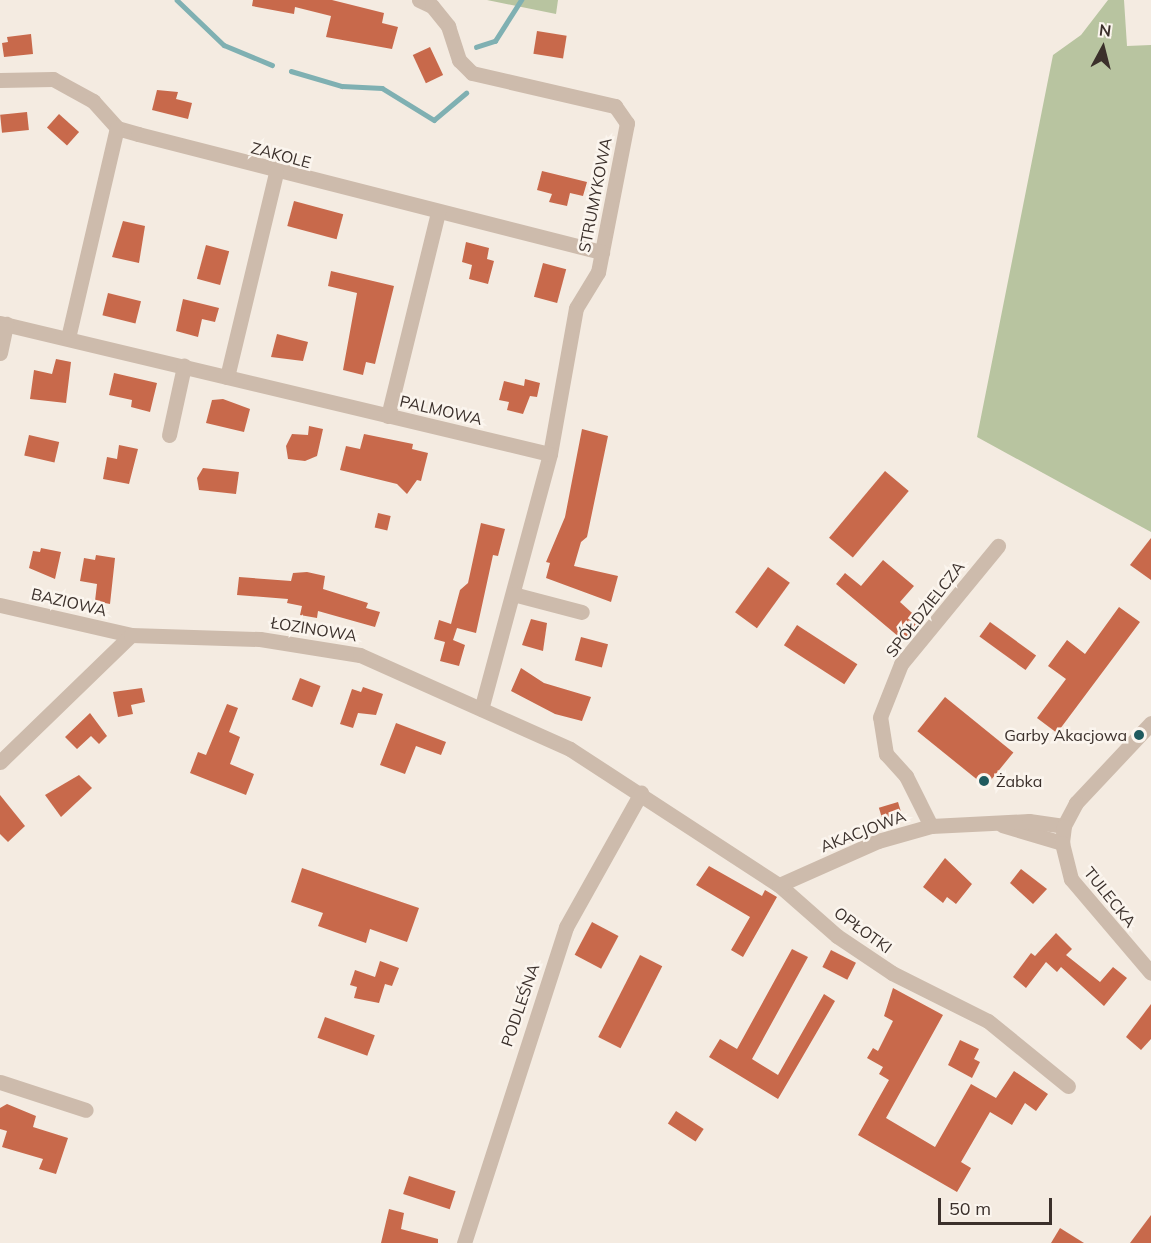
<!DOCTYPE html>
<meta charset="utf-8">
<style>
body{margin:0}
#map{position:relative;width:1151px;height:1243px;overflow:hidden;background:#f4ebe1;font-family:Mulish,sans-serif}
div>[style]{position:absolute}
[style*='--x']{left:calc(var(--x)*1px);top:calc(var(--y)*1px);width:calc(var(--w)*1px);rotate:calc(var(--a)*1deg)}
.green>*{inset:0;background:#b8c4a0}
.stream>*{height:4.5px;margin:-2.25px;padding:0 2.25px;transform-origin:2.25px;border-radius:2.25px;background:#7fb0b2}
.building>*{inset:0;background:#c8694b;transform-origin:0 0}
.minor>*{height:15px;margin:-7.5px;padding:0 7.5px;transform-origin:7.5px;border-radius:7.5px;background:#cdbbac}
.tertiary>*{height:15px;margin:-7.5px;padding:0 7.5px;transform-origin:7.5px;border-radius:7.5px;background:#cdbbac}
.dots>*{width:16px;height:16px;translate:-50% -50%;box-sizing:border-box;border:3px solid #fbf5ee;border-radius:50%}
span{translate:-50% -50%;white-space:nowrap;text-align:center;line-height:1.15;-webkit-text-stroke:5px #fbf5ee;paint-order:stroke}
.street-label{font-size:16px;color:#3b302b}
.poi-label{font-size:16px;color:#3b302b}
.right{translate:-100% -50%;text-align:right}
.left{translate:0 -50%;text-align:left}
.north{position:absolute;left:1073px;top:18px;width:60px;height:60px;-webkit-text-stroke:4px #fbf5ee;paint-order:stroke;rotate:7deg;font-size:16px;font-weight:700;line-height:24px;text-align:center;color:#3b302b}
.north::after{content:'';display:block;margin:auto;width:21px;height:27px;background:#3b302b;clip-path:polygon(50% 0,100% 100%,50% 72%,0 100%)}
.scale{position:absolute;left:938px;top:1198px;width:114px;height:27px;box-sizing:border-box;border:3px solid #3b302b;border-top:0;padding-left:8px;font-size:18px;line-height:21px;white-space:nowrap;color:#3b302b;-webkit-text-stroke:4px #fbf5ee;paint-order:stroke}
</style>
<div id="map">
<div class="green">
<div style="clip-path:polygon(487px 0,558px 0,556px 14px)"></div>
<div style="clip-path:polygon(1108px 0,1124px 0,1127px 46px,1151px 45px,1151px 532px,977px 437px,1053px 55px,1081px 35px)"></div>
</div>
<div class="stream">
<div style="--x:177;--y:0;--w:65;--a:43.8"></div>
<div style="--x:224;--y:45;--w:52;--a:22.6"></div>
<div style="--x:476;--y:47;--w:20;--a:-18"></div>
<div style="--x:495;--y:41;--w:49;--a:-57.6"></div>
<div style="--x:291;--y:71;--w:53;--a:16.4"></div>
<div style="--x:342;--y:86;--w:40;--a:2.9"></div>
<div style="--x:382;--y:88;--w:61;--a:31.6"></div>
<div style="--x:434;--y:120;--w:42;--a:-40.2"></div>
</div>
<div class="building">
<div style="clip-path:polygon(253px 0,332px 0,384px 13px,382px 23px,398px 27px,392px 49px,326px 37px,331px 16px,295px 7px,294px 14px,252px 6px)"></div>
<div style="left:537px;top:31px;width:30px;height:23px;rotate:9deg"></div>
<div style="clip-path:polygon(31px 34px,33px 54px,4px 57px,2px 43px,8px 42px,7px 37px)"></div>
<div style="left:430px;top:47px;width:31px;height:19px;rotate:65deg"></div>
<div style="clip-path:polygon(157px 90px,178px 92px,176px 99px,192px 103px,188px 119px,152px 110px)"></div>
<div style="left:27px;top:112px;width:18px;height:27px;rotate:84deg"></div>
<div style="left:59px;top:114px;width:27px;height:18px;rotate:42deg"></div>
<div style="clip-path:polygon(542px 171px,587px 182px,583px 196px,570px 193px,567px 206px,549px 202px,552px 194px,537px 190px)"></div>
<div style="left:294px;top:201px;width:51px;height:26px;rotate:15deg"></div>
<div style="clip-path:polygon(123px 221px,145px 226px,139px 263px,112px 257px)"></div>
<div style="clip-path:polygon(466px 242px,489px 248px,487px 259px,494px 261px,488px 284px,469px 279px,472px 265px,462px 262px)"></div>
<div style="left:206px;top:245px;width:24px;height:35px;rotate:15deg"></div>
<div style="left:543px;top:263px;width:24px;height:35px;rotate:15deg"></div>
<div style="clip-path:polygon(331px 271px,394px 286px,375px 364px,366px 362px,363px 375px,343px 370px,357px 293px,328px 286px)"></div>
<div style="left:108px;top:293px;width:34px;height:23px;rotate:14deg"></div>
<div style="clip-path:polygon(183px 299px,219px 308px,215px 322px,202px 319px,198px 337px,176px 331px)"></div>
<div style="clip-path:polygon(277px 334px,308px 342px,303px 361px,271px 357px)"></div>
<div style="clip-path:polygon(56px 359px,71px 362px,66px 403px,30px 399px,34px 370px,52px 374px)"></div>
<div style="clip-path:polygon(114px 373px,157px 383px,150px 412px,131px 407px,132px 400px,109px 395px)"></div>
<div style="clip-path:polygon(525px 379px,540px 383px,537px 397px,530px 396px,523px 414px,507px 410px,509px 402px,499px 400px,504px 381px,524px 386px)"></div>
<div style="clip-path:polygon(223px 399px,250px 409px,244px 432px,206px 423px,212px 400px)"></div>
<div style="clip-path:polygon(309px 426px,323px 429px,317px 456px,305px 461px,288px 459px,286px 446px,292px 434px,308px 435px)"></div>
<div style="clip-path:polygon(582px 429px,608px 436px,587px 537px,581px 542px,574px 566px,618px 576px,611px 602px,546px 578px,550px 563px,546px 562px,565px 517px)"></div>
<div style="clip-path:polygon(364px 434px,413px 444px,412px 449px,428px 453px,421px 481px,417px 480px,407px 494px,397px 484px,340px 470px,346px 446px,360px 449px)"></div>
<div style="left:29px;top:435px;width:31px;height:21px;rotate:13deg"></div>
<div style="clip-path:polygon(119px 445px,138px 449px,129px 484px,103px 479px,107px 457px,117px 459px)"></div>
<div style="clip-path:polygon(203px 468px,239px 472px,236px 494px,199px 490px,197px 478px)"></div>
<div style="left:885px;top:471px;width:31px;height:87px;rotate:40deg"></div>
<div style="left:378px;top:513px;width:13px;height:15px;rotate:13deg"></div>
<div style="clip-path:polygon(481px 523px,505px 529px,498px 556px,493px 555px,476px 633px,457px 628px,453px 640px,465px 645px,459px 666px,440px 661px,445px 642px,434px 639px,439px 620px,451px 624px,460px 590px,468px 583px)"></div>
<div style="clip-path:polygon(1151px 538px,1151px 580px,1130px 565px)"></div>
<div style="clip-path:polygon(41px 548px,61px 552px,55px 579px,29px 568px,33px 551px,40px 552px)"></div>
<div style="clip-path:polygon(96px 555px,115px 558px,110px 604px,95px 601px,97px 584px,80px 581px,84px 558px,95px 560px)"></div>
<div style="clip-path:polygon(883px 560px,914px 586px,900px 602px,922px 622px,905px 642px,836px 584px,845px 573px,861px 586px)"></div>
<div style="left:768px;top:567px;width:27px;height:56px;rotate:36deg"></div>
<div style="clip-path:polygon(307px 572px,325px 576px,323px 589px,368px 603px,366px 608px,380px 612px,375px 627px,318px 611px,317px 618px,300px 615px,302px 606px,287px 603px,288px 599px,237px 595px,239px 577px,291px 581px,293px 573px)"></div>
<div style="clip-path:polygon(1119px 607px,1140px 622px,1057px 733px,1037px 718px,1066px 679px,1048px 666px,1067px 640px,1085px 654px)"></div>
<div style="clip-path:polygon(531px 619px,547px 623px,543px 651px,522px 645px)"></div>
<div style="left:990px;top:622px;width:57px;height:18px;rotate:36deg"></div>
<div style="left:797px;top:625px;width:72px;height:24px;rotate:33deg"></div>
<div style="left:581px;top:637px;width:28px;height:24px;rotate:15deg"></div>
<div style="clip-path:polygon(521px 668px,544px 683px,591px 697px,582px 721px,555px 714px,511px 691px)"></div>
<div style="left:300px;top:678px;width:22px;height:23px;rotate:21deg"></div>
<div style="clip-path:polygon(363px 687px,383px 694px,376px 715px,358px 713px,353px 728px,340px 724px,352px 689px,361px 692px)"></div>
<div style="clip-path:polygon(142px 688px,145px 702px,131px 705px,133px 714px,118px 717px,113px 692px)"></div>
<div style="left:945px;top:697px;width:88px;height:44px;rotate:39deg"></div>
<div style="clip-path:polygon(227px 704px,238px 708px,229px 732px,240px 737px,230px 764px,254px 774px,246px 795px,190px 773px,198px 752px,206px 755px)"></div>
<div style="clip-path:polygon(90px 713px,107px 736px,99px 744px,91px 736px,77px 749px,65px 737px)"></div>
<div style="clip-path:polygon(396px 723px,446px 742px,441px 755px,416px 746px,405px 774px,380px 765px)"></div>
<div style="clip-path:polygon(79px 775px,92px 788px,61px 817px,45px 795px)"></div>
<div style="clip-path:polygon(0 795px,25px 826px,8px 842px,0 834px)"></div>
<div style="left:898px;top:802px;width:14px;height:20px;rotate:73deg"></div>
<div style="clip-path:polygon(945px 858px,972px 884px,956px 904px,947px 897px,943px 903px,923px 887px)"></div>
<div style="clip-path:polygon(709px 866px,762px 896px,765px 890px,777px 897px,743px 957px,731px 950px,750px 917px,696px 885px)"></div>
<div style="clip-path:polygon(302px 868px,419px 908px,407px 942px,370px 929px,366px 943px,318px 926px,323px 913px,291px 902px)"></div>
<div style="clip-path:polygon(1021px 869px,1047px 889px,1033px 904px,1010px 883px)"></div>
<div style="left:592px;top:922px;width:30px;height:37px;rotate:28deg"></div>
<div style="clip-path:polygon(1056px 933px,1072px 949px,1066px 955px,1100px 982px,1113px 967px,1127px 978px,1104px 1006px,1061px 967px,1057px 972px,1046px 962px,1026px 988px,1013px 977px,1031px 953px,1035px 956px)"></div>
<div style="clip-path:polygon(792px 949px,808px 957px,752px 1059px,778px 1075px,824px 994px,835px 1001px,778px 1099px,709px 1057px,720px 1039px,737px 1049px)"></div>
<div style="left:831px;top:950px;width:28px;height:19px;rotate:27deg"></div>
<div style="left:640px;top:955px;width:25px;height:92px;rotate:27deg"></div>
<div style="clip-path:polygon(380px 961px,399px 968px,392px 986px,385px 984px,379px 1003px,354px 998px,357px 987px,350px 985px,355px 970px,375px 977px)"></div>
<div style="clip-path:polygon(893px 988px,943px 1015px,886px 1118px,935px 1147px,971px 1084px,996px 1098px,1014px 1071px,1048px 1094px,1036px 1111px,1025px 1103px,1012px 1125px,990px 1112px,961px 1162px,971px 1168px,957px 1192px,858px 1135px,889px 1080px,879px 1074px,883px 1067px,867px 1058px,873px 1048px,878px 1051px,893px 1021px,884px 1016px)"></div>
<div style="clip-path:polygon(1151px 1004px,1151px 1039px,1141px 1050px,1126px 1037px)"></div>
<div style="left:325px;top:1017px;width:53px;height:22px;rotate:20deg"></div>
<div style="clip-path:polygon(960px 1040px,979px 1049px,974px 1059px,980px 1062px,972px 1078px,948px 1065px)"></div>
<div style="clip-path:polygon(7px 1104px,36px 1116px,33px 1127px,68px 1138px,56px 1174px,39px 1169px,43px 1159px,2px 1147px,7px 1131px,0 1129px,0 1108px)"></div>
<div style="left:676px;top:1111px;width:33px;height:15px;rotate:33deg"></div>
<div style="left:409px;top:1176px;width:49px;height:19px;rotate:18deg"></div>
<div style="clip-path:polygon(389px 1209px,404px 1213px,401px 1229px,438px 1239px,438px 1243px,381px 1243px)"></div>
<div style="clip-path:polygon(1151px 1215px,1151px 1243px,1130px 1243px)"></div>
<div style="clip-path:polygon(1060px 1228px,1084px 1243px,1051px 1243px)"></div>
</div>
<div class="minor">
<div style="--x:419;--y:0;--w:14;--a:25"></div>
<div style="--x:432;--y:6;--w:26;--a:51"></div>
<div style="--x:448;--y:26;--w:36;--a:72"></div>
<div style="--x:459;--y:60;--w:18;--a:45"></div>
<div style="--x:472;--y:73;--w:147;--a:13"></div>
<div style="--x:615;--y:106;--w:21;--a:55"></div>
<div style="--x:627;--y:123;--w:152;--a:101"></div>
<div style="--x:598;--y:272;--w:42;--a:121.4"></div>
<div style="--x:576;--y:308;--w:148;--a:100.1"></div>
<div style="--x:550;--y:454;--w:264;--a:105.1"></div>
<div style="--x:0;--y:80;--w:53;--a:-1.1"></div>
<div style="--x:53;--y:79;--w:46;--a:28.8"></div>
<div style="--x:93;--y:101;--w:36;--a:48"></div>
<div style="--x:117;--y:128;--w:22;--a:16"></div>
<div style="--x:138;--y:134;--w:479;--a:14.3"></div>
<div style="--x:0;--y:323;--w:565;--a:13.4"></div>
<div style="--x:68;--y:338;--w:216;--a:-76.9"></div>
<div style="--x:0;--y:353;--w:30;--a:-78"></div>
<div style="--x:227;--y:377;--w:210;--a:-76.5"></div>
<div style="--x:388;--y:416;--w:210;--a:-76.2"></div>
<div style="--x:169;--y:435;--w:71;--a:-77.7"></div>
<div style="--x:513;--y:594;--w:71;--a:14.6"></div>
<div style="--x:0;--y:605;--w:134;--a:12.9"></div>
<div style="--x:0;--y:762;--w:182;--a:-44.1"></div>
<div style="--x:131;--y:635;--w:129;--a:1.8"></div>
<div style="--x:260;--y:639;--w:101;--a:9.1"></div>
<div style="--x:360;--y:655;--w:230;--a:24.1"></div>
<div style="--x:570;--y:749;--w:249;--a:33.1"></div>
<div style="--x:779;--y:885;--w:77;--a:41.3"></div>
<div style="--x:837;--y:936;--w:66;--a:33.9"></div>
<div style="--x:892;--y:973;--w:107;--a:26.6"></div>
<div style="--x:988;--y:1021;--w:103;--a:39.1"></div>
<div style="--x:1002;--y:825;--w:63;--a:16.7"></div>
<div style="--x:931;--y:826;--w:56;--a:-116.6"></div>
<div style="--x:906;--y:776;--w:30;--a:-132"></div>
<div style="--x:886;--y:754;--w:37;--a:-99"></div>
<div style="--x:880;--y:717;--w:57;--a:-68.4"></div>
<div style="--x:901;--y:664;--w:153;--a:-50.6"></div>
<div style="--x:779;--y:885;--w:108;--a:-24"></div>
<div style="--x:878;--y:841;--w:55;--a:-15.8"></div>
<div style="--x:931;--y:826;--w:98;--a:-2.9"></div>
<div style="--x:1029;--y:821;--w:35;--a:8"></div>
<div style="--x:0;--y:1082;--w:90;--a:18"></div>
<div style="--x:464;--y:1243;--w:332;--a:-72.1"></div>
<div style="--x:566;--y:927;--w:154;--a:-60.8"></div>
</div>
<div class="tertiary">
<div style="--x:1151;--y:723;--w:110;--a:133.2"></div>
<div style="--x:1076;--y:803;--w:26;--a:118"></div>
<div style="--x:1064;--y:826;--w:17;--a:97"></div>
<div style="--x:1062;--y:843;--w:37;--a:76"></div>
<div style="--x:1071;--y:879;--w:123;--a:49.6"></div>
</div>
<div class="dots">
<div style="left:1139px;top:735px;background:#1f5a5e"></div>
<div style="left:984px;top:781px;background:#1f5a5e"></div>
</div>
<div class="street-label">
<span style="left:281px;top:155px;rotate:15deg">ZAKOLE</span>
<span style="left:595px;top:195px;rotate:-79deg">STRUMYKOWA</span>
<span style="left:441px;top:410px;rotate:13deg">PALMOWA</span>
<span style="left:69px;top:602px;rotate:13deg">BAZIOWA</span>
<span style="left:925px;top:609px;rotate:-52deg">SPÓŁDZIELCZA</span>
<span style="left:314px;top:629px;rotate:9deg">ŁOZINOWA</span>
<span style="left:863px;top:831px;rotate:-21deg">AKACJOWA</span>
<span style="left:1110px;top:897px;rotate:51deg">TULECKA</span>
<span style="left:863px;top:930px;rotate:36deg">OPŁOTKI</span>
<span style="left:520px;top:1005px;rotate:-71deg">PODLEŚNA</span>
</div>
<div class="poi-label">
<span class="right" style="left:1127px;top:735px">Garby Akacjowa</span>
<span class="left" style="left:996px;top:781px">Żabka</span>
</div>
<div class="north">N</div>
<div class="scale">50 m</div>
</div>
